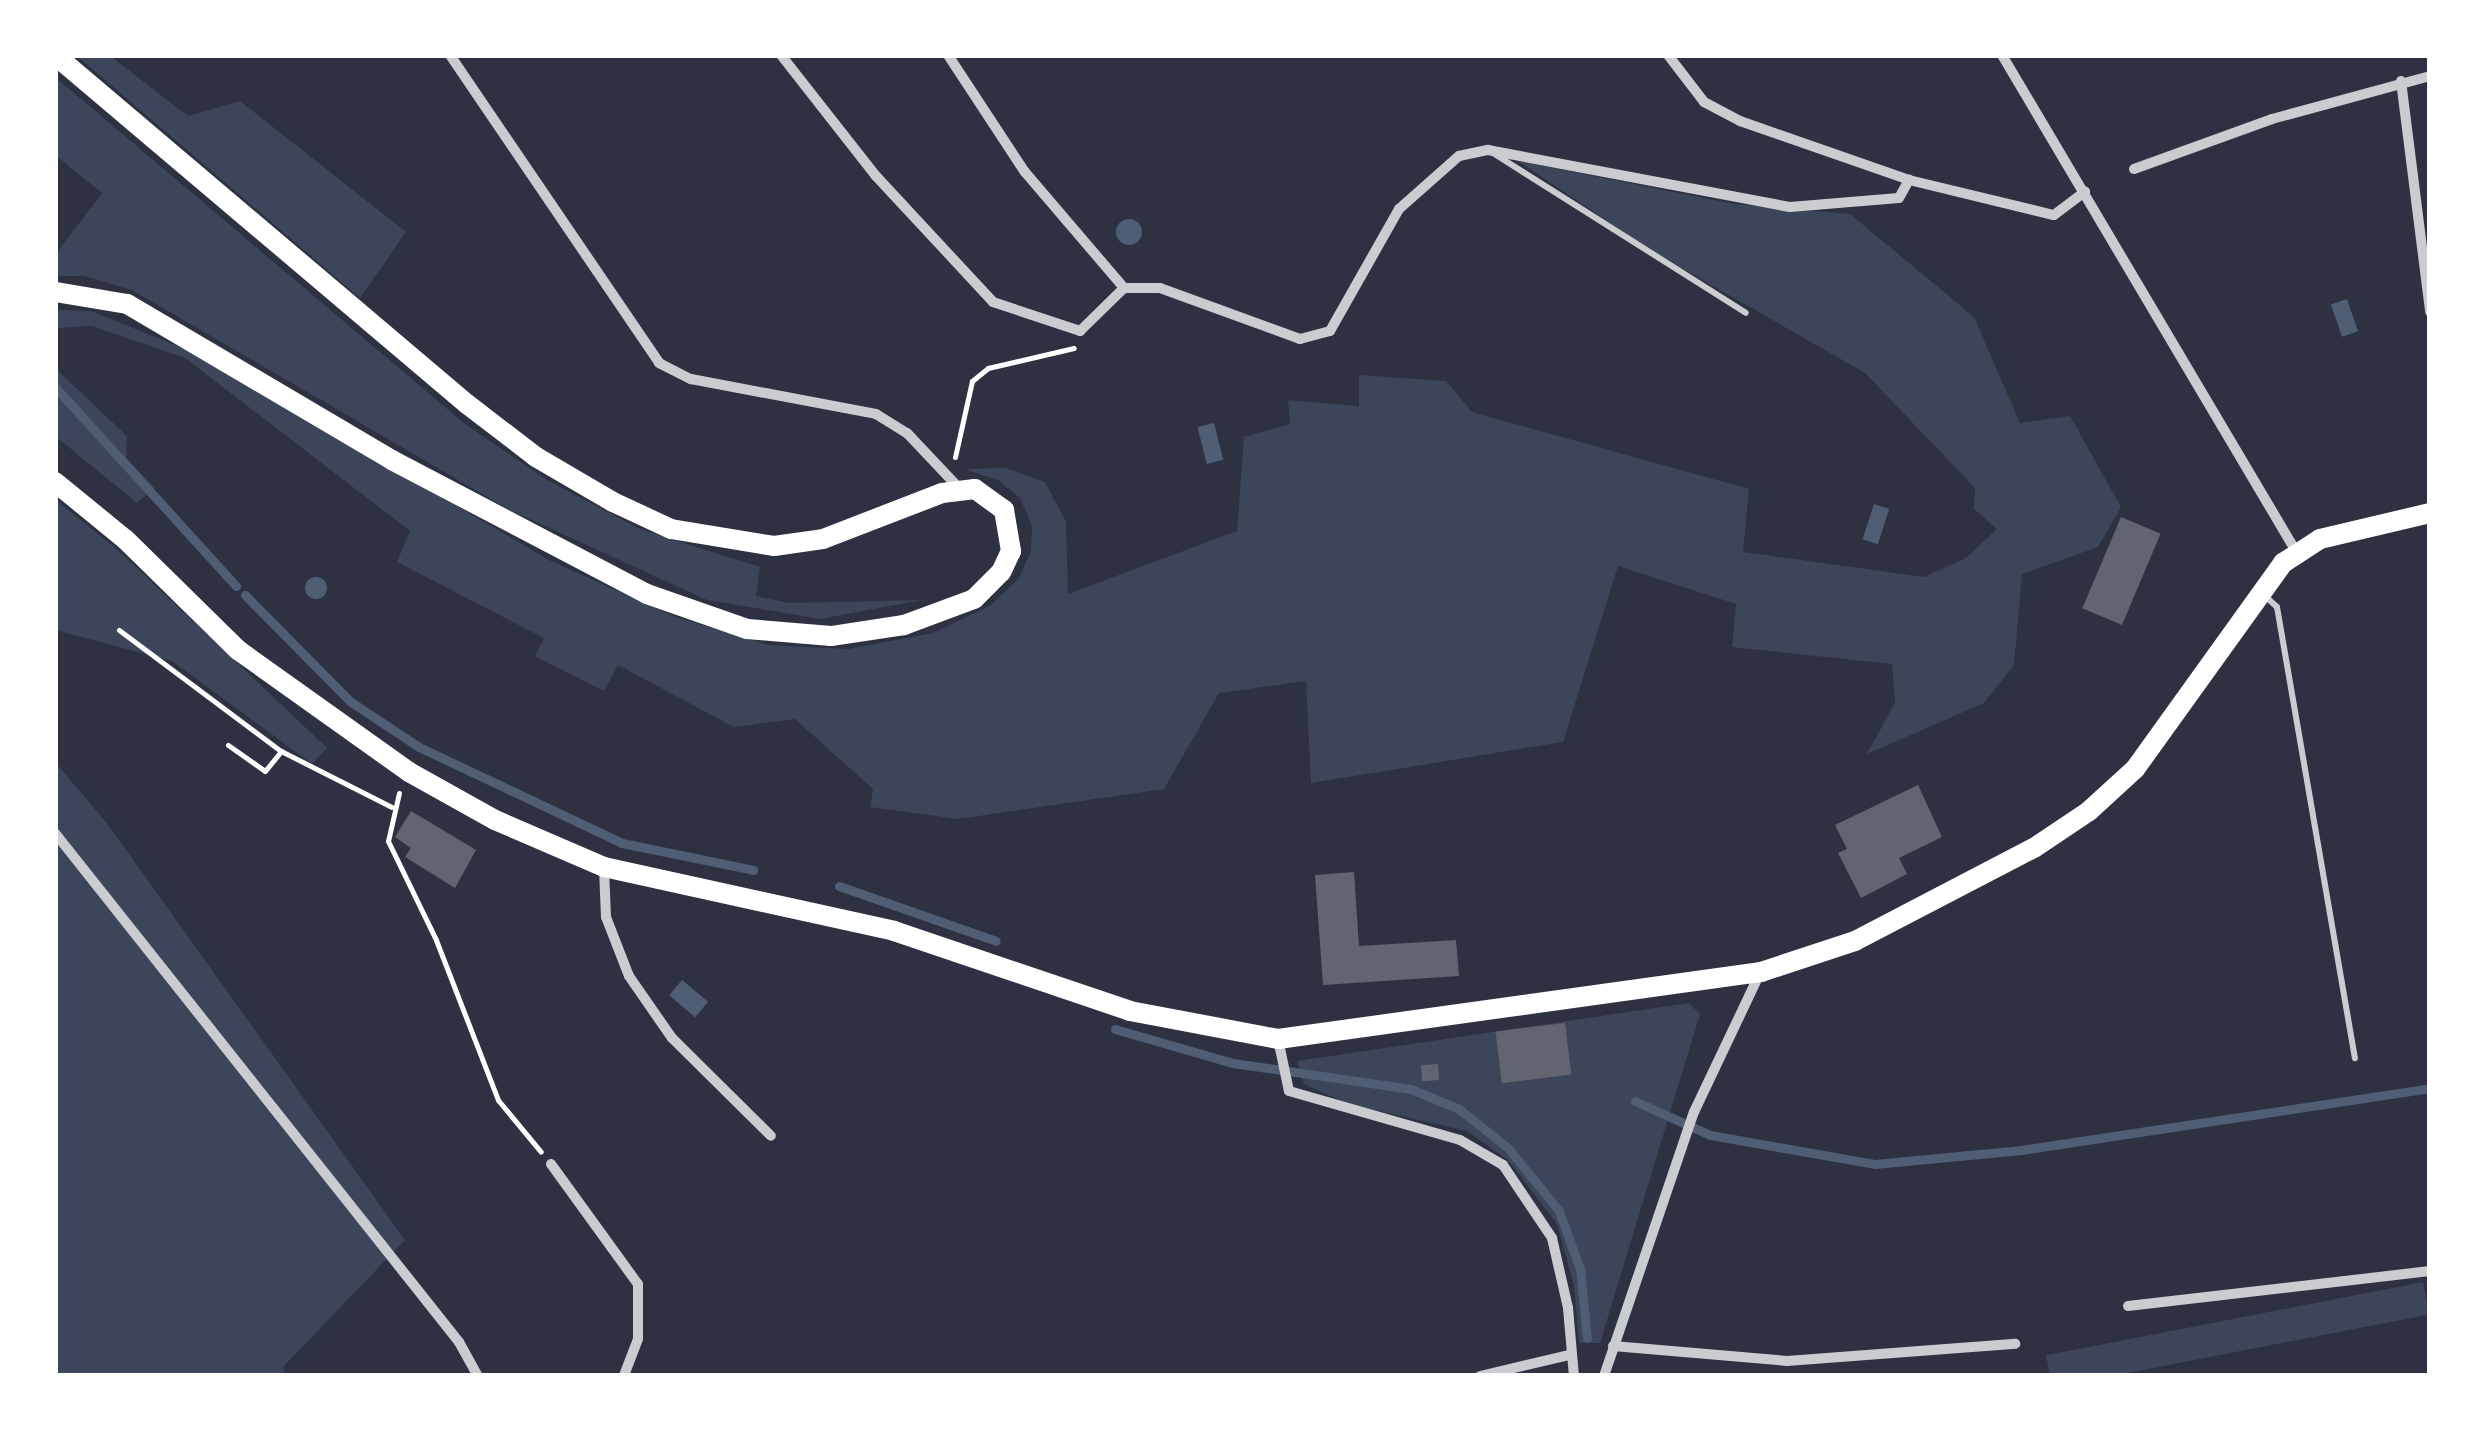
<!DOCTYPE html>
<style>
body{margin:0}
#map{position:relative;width:2485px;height:1431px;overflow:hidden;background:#2d3142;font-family:Ubuntu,sans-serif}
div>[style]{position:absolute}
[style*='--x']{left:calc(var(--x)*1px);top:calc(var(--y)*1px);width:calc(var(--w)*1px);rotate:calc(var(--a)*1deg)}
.green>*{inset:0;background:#3c4559;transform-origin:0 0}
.water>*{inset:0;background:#4f5d75;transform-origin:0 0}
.round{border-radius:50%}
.stream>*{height:9px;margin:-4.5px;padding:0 4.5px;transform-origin:4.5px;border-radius:4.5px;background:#4f5d75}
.building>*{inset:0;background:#626471;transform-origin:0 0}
.path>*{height:5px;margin:-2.5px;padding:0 2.5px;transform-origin:2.5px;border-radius:2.5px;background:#fff}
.service>*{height:6px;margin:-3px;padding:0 3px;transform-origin:3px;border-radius:3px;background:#caccd0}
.minor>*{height:10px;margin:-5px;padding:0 5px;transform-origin:5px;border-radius:5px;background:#caccd0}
.secondary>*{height:20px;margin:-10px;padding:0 10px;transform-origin:10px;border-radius:10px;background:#fff}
span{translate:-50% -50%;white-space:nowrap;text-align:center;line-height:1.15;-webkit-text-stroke:8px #fff;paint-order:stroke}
.frame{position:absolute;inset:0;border:58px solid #fff;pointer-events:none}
</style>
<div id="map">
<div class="green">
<div style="clip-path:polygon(76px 55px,109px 55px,188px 116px,240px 101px,406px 232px,360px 298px)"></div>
<div style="clip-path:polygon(55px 77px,465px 424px,547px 480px,640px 529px,760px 567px,756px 596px,789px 603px,922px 600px,820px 619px,707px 600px,508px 509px,132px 290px,84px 276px,55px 276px,55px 255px,102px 193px,55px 155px)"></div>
<div style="clip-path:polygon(1518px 161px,1734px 204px,1850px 214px,1974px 317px,2020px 423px,2070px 416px,2121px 507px,2098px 547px,2022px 574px,2014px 665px,1984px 703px,1867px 754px,1895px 703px,1892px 664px,1732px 647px,1736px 604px,1618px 566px,1563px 742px,1311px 783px,1306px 681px,1219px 693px,1164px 789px,958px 819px,870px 807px,873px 789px,795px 719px,734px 727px,618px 665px,604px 691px,535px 656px,544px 638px,397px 562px,410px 531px,185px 358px,92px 326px,58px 328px,56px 369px,127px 436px,126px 458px,155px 488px,137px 503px,55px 436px,55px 310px,91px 311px,202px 356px,549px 560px,673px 616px,768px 645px,848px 649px,933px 633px,991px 605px,1019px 578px,1031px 551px,1032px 526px,1020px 498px,998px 480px,964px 469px,1006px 468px,1045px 482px,1066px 522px,1068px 594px,1237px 531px,1244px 437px,1290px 424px,1288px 400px,1359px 406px,1359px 375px,1446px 381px,1472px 412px,1749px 489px,1743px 552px,1924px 577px,1966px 558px,1997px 529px,1974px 509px,1975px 488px,1865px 373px,1652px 251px)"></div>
<div style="clip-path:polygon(55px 499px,119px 551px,327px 748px,312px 764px,172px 661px,55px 630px)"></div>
<div style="clip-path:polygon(55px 762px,110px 827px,405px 1240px,283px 1367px,285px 1376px,55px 1376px)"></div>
<div style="clip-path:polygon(1689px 1003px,1700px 1014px,1600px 1343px,1579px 1343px,1574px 1285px,1557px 1224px,1508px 1160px,1467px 1131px,1348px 1104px,1304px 1084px,1297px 1061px)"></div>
<div style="left:2423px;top:1282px;width:33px;height:384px;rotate:79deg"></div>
</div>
<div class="water">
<div class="round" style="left:1116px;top:219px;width:26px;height:26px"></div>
<div style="left:2347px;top:299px;width:34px;height:17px;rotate:71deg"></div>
<div style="left:1214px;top:423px;width:38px;height:17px;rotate:76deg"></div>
<div style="left:1874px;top:504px;width:16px;height:37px;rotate:18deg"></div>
<div class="round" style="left:305px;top:577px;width:22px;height:22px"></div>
<div style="left:682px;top:980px;width:34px;height:20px;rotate:40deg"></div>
</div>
<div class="stream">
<div style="--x:55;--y:387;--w:269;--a:47.7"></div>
<div style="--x:245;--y:595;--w:151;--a:45.3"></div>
<div style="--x:351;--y:702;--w:82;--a:33.5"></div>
<div style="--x:419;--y:747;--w:225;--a:25.3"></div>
<div style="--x:622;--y:843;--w:134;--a:11.6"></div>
<div style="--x:839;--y:886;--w:166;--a:19.3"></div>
<div style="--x:1115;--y:1029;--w:123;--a:16.1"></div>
<div style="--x:1233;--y:1063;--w:180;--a:8.3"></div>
<div style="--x:1411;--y:1089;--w:52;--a:22.6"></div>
<div style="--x:1459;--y:1109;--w:63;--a:38.5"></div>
<div style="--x:1508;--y:1148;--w:81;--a:51"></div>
<div style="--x:1559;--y:1211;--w:62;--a:70.1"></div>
<div style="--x:1580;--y:1269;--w:69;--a:84.2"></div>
<div style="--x:1635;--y:1101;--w:82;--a:24.4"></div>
<div style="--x:1710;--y:1135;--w:168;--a:10"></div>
<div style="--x:1875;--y:1164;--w:147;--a:-5.5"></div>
<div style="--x:2021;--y:1150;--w:414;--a:-8.6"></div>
</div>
<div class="building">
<div style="left:2121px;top:517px;width:43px;height:99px;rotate:23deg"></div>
<div style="clip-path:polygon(1918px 785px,1942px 837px,1899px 858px,1907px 874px,1861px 898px,1838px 853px,1847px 849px,1835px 825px)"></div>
<div style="clip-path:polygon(411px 811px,476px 850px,455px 888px,405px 857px,411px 848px,395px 837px)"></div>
<div style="clip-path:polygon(1354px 872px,1359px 946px,1456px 940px,1459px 976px,1323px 985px,1315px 875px)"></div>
<div style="left:1565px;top:1023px;width:52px;height:70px;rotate:83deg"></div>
<div style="left:1438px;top:1064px;width:16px;height:17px;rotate:86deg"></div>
</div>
<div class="path">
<div style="--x:955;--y:457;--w:78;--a:-77.4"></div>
<div style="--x:972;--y:381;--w:21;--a:-39"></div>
<div style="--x:988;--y:368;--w:88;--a:-13.1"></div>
<div style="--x:119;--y:630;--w:202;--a:36.8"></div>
<div style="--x:228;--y:745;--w:45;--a:35.1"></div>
<div style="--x:265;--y:771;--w:26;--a:-51"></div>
<div style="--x:281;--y:751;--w:124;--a:26.8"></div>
<div style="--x:399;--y:793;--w:49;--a:102.9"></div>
<div style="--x:388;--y:841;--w:110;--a:64.1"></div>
<div style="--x:436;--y:940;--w:172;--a:68.8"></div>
<div style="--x:498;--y:1100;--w:67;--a:50.4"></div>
</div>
<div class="service">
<div style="--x:1493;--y:153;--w:299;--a:32.3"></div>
<div style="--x:2263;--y:594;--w:19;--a:43"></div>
<div style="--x:2277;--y:607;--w:458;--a:80.2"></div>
</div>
<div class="minor">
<div style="--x:450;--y:55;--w:372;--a:55.8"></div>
<div style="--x:659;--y:363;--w:36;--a:27"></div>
<div style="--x:691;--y:379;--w:188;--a:10.7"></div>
<div style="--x:876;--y:414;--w:36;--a:32"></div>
<div style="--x:907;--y:433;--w:77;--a:46.6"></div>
<div style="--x:781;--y:55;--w:154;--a:51.9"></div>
<div style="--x:876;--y:176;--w:172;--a:47.1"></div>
<div style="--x:993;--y:302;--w:92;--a:18.4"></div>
<div style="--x:1080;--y:331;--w:62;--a:-44.3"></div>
<div style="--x:948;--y:55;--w:140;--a:56.7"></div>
<div style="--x:1025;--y:172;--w:153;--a:49.5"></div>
<div style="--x:1668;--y:55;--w:59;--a:52.5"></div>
<div style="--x:1704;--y:102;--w:41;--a:27.8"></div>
<div style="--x:1740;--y:121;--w:179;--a:19.2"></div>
<div style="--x:1909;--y:180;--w:149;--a:13.6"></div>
<div style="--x:2054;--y:215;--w:39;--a:-37"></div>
<div style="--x:2002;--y:55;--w:579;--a:59.36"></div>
<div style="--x:2401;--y:81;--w:233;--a:82.8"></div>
<div style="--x:2134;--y:169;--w:147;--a:-19.9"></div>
<div style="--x:2272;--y:119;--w:164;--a:-15.2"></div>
<div style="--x:1124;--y:288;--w:36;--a:0"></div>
<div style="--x:1160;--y:288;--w:149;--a:20"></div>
<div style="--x:1300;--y:339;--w:31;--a:-15"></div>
<div style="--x:1330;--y:331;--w:140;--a:-60.5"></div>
<div style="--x:1399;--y:209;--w:80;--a:-41.5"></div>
<div style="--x:1459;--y:156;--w:30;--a:-12"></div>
<div style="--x:1488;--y:150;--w:307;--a:10.7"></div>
<div style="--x:1790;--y:207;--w:109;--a:-4.7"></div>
<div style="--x:1899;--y:198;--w:21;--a:-61"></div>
<div style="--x:55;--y:833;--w:650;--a:51.56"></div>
<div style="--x:459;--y:1342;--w:39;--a:61"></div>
<div style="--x:604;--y:868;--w:49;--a:87.7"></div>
<div style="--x:606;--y:917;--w:63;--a:68.7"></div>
<div style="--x:629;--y:976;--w:75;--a:55.3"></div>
<div style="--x:672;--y:1038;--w:139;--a:44.7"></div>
<div style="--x:1278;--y:1039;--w:53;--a:78.1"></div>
<div style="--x:1289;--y:1091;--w:178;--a:16"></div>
<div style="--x:1460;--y:1140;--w:50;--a:30.2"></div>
<div style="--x:1503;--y:1165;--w:88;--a:56.1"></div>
<div style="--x:1552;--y:1238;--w:72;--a:77.1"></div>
<div style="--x:1568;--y:1308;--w:68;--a:85"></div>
<div style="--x:551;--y:1164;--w:148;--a:54.1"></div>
<div style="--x:638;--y:1284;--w:55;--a:90"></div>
<div style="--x:638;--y:1339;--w:40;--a:111"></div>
<div style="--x:2128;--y:1306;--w:304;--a:-6.6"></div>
<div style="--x:1613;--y:1346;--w:175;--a:4.9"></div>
<div style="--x:1787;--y:1361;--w:229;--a:-4.3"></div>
<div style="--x:1480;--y:1376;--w:91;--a:-13.3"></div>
<div style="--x:1604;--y:1376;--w:279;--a:-71.2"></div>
<div style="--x:1694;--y:1112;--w:154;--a:-64.6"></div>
</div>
<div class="secondary">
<div style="--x:55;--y:55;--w:540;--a:40.27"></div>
<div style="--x:467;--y:404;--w:87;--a:37.5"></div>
<div style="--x:536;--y:457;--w:89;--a:30.3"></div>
<div style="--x:613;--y:502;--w:64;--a:25"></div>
<div style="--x:671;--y:529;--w:104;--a:9.4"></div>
<div style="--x:774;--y:546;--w:49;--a:-8.1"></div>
<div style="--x:823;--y:539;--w:128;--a:-21.1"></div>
<div style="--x:942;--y:493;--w:33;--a:-7"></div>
<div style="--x:975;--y:489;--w:36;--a:36"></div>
<div style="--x:1004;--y:510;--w:42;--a:80.3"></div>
<div style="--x:1011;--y:551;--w:23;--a:115"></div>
<div style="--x:1001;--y:572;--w:38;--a:135"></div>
<div style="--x:974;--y:599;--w:75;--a:159.6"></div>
<div style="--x:904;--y:625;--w:74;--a:171.4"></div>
<div style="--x:831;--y:636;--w:84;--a:-175.2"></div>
<div style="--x:747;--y:629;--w:106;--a:-160.7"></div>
<div style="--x:647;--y:594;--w:288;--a:-152.3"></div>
<div style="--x:392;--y:460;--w:308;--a:-149.5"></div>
<div style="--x:127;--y:304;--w:73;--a:-170.5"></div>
<div style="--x:55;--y:482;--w:90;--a:39.2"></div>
<div style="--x:125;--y:539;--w:158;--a:44.5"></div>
<div style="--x:238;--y:650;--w:210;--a:35.5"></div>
<div style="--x:409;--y:772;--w:98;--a:29.2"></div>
<div style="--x:495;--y:820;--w:119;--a:23.3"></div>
<div style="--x:604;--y:867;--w:297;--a:12.4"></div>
<div style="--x:894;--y:931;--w:249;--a:18.7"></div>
<div style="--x:1130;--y:1011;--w:151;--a:10.7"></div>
<div style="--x:1278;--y:1039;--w:488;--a:-7.9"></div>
<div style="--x:1761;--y:972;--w:99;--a:-18.3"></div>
<div style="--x:1855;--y:941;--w:202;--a:-27.5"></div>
<div style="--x:2034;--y:848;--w:66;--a:-33.9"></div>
<div style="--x:2089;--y:811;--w:62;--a:-42.4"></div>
<div style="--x:2135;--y:769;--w:254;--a:-54.3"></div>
<div style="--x:2283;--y:563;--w:44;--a:-33"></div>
<div style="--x:2320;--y:539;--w:113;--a:-13.3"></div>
</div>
<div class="frame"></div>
</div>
